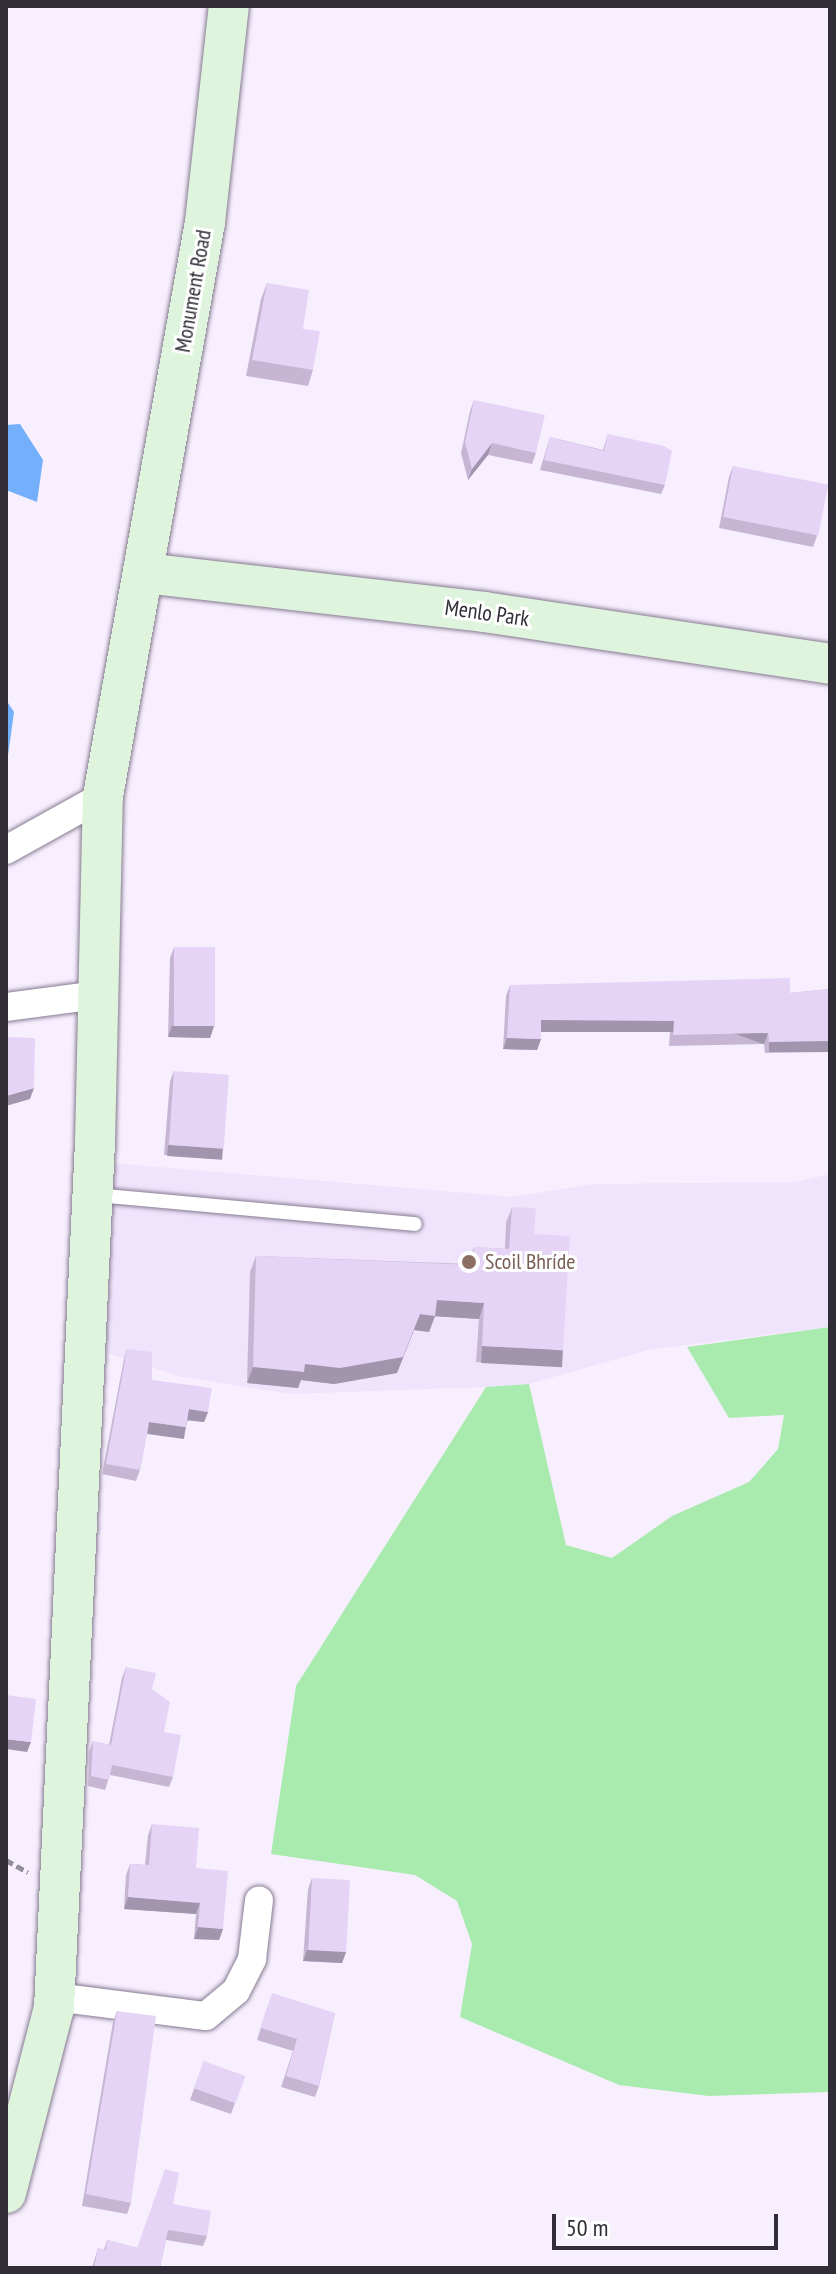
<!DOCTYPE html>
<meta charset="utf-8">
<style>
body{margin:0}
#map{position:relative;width:836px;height:2274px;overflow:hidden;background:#f7effe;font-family:"PT Sans Narrow",sans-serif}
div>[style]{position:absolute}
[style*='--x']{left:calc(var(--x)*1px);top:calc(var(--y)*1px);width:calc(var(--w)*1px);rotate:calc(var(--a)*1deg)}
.built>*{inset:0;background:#f0e4fd}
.green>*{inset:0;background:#a9ebaf}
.water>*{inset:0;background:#73affa}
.path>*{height:5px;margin-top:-2.5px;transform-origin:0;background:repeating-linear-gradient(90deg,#938d99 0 8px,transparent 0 12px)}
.roads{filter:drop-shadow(0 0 2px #867b91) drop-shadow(0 0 2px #867b91)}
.lane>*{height:14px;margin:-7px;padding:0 7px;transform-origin:7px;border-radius:7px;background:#fff}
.street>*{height:28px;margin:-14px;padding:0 14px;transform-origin:14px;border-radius:14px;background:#fff}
.secondary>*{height:40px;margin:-20px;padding:0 20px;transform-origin:20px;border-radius:20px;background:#dff4dc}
.wall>*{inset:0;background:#c6b6d4}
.shaded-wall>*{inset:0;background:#a194ad;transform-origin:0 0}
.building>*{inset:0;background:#e6d4f7;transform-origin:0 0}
.dots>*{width:22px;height:22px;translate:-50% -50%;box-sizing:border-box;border:4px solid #fff;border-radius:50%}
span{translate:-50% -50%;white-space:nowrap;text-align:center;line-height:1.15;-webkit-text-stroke:6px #fff;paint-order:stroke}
.street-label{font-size:22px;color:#312d36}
.education-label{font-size:22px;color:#785e54}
.left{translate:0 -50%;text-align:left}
.frame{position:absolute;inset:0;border:8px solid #312d36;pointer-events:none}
.scale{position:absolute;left:552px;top:2214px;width:226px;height:36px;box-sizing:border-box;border:4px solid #312d36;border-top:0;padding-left:10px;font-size:24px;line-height:28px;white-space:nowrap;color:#312d36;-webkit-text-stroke:6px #fff;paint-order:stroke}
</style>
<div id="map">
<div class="built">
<div style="clip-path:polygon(112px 1163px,512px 1197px,593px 1184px,796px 1182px,830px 1174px,830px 1327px,648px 1350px,529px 1384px,486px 1387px,291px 1394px,182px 1377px,104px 1352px)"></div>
</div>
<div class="green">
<div style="clip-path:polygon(830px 1327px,830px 2092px,709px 2096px,619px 2085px,460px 2017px,472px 1944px,457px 1901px,415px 1875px,271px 1854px,296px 1686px,486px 1387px,529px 1384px,566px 1545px,612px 1558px,672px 1516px,749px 1482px,778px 1449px,784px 1415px,729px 1418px,687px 1347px)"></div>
</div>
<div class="water">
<div style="clip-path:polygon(20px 424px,43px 460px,37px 502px,6px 490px,6px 425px)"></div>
<div style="clip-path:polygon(6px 700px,14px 712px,6px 770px)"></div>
</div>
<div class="path">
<div style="--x:6;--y:1860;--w:25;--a:29"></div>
</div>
<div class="roads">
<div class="lane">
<div style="--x:96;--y:1195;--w:320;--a:5.2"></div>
</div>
<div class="street">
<div style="--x:6;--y:850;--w:111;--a:-29.1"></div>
<div style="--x:6;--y:1007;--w:93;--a:-7.4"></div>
<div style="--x:55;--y:1997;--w:152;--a:7.2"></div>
<div style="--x:206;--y:2016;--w:39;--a:-40"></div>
<div style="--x:236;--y:1991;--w:36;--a:-63"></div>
<div style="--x:252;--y:1959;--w:59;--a:-83.2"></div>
</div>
<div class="secondary">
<div style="--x:143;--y:573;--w:343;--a:6.5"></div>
<div style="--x:484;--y:612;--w:350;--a:8.5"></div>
<div style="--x:6;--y:2193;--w:191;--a:-75.5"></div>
<div style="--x:54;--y:2008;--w:866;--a:-87.29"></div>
<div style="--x:95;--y:1143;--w:347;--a:-88.7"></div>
<div style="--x:103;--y:796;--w:583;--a:-79.92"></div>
<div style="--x:205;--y:222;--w:217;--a:-83.7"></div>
</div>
</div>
<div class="wall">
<div style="clip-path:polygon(267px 283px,303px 329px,313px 370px,308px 386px,246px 376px,261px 299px)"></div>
<div style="clip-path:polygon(474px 400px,536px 453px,532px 464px,488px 455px,468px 480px,461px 453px,470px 411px)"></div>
<div style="clip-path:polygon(608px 434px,665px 485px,661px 494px,540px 470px,550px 437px,603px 450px)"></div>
<div style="clip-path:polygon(733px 466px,817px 536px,813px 547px,719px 528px,729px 477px)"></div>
<div style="clip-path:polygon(174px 947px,214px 1026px,210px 1038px,168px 1037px,170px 958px)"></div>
<div style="clip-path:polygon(510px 985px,790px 993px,830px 989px,830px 1052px,765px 1053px,764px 1044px,669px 1046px,670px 1032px,541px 1031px,541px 1039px,537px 1050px,503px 1049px,506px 996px)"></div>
<div style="clip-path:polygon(174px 1071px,223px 1149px,219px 1159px,164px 1155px,170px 1081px)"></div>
<div style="clip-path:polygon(512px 1207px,534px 1234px,557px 1366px,476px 1362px,479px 1319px,435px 1316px,429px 1332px,414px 1330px,397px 1373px,334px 1384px,301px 1380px,298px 1388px,247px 1383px,250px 1272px,256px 1256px,468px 1264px,474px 1247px,505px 1249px,506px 1223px)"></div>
<div style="clip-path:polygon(127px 1349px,152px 1380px,208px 1412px,204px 1422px,188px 1420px,183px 1438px,147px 1433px,140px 1470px,136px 1481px,102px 1474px,124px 1359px)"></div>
<div style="clip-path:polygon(126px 1667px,152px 1689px,164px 1732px,173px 1777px,169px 1787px,110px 1775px,105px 1790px,88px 1786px,89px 1751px,93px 1741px,109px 1745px,122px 1678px)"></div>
<div style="clip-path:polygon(152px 1824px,196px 1868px,223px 1929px,219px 1940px,194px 1939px,196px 1914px,124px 1909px,126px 1875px,130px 1864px,145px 1865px,148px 1835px)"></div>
<div style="clip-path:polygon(312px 1878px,346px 1952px,342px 1963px,303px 1961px,308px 1889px)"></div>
<div style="clip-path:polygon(268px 2005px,335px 2013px,319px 2086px,315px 2097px,281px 2087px,293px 2051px,257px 2040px)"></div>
<div style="clip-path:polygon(117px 2011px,131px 2203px,127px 2214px,82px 2206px,113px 2022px)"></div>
<div style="clip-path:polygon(204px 2061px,235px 2103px,231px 2114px,190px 2100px)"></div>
<div style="clip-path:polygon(173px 2204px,207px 2236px,203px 2246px,166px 2240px,160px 2268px,92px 2268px,98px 2248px,104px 2250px,107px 2240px,137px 2248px)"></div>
</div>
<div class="shaded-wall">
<div style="clip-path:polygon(492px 443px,488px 455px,468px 480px,472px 469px)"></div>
<div style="left:541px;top:1020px;width:133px;height:12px"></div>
<div style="clip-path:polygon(172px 1026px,214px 1026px,210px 1038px,168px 1037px)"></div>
<div style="left:768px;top:1033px;width:12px;height:95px;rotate:110deg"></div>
<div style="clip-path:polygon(507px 1038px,541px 1039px,537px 1050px,503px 1049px)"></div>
<div style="left:830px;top:1041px;width:11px;height:61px;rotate:90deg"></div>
<div style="clip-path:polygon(34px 1088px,30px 1099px,6px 1106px,6px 1096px)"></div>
<div style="left:168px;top:1145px;width:55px;height:11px;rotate:4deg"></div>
<div style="clip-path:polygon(437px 1300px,484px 1303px,479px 1319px,431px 1316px)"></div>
<div style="clip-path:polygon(420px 1314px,435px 1316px,429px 1332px,414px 1330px,397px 1373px,334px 1384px,301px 1380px,298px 1388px,247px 1383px,253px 1367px,305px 1364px)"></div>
<div style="left:482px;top:1346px;width:81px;height:17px;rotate:3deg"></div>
<div style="clip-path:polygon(189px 1409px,208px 1412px,204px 1422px,185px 1420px)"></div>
<div style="left:149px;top:1422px;width:37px;height:12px;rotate:8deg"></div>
<div style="clip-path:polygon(6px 1739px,31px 1742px,27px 1752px,6px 1749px)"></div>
<div style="clip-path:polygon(128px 1897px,200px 1903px,196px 1914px,124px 1909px)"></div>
<div style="clip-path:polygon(198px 1927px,223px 1929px,219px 1940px,194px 1939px)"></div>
<div style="clip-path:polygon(307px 1950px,346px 1952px,342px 1963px,303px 1961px)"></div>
</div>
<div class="building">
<div style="clip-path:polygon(267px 283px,309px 290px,303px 329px,320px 331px,313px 370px,252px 360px)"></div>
<div style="clip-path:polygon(474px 400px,545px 415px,536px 453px,492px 443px,472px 469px,465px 442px)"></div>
<div style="clip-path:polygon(608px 434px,664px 446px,672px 451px,665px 485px,544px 460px,550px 437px,604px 451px)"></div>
<div style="left:733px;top:466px;width:97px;height:52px;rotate:11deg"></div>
<div style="left:174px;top:947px;width:41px;height:79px"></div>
<div style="clip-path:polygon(790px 978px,790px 993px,830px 989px,830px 1041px,769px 1042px,768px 1033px,673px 1035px,674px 1021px,541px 1020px,541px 1039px,507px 1038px,510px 985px)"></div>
<div style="clip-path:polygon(6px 1037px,35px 1038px,34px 1088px,6px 1096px)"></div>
<div style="left:174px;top:1071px;width:55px;height:74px;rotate:4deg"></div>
<div style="clip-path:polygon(512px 1207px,536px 1208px,534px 1234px,570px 1236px,563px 1350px,482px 1346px,484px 1303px,437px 1300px,435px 1316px,420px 1314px,403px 1357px,340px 1368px,305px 1364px,304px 1372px,253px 1367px,256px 1256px,473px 1265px,474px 1247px,509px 1249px)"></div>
<div style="clip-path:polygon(127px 1349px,152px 1352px,152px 1380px,212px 1388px,208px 1412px,189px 1409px,186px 1427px,149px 1422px,140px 1470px,106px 1464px)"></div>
<div style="clip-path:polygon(126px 1667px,156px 1673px,152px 1689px,170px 1702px,164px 1732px,181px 1735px,173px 1777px,112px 1765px,109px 1780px,91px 1776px,93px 1741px,111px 1745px)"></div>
<div style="clip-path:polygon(6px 1695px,36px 1699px,31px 1742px,6px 1739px)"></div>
<div style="clip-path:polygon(152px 1824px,199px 1828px,196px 1868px,228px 1871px,223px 1929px,198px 1927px,200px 1903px,128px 1897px,130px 1864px,149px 1865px)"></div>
<div style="left:312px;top:1878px;width:38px;height:72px;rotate:3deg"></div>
<div style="clip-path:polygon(272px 1993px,335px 2013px,319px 2086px,286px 2076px,297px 2039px,261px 2028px)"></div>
<div style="clip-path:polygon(117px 2011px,156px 2016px,131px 2203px,86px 2194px)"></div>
<div style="left:204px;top:2061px;width:44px;height:29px;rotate:20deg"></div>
<div style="clip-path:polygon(165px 2169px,179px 2173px,173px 2204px,211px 2211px,207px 2236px,168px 2230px,160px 2268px,144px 2266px,144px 2268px,94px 2268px,98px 2248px,106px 2250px,107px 2240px,137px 2248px)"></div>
</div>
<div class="dots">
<div style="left:469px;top:1262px;background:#8d6e63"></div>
</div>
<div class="street-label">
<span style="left:193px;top:291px;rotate:-80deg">Monument Road</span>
<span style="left:487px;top:613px;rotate:8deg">Menlo Park</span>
</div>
<div class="education-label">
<span class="left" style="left:485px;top:1262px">Scoil Bhríde</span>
</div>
<div class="frame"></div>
<div class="scale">50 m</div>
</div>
